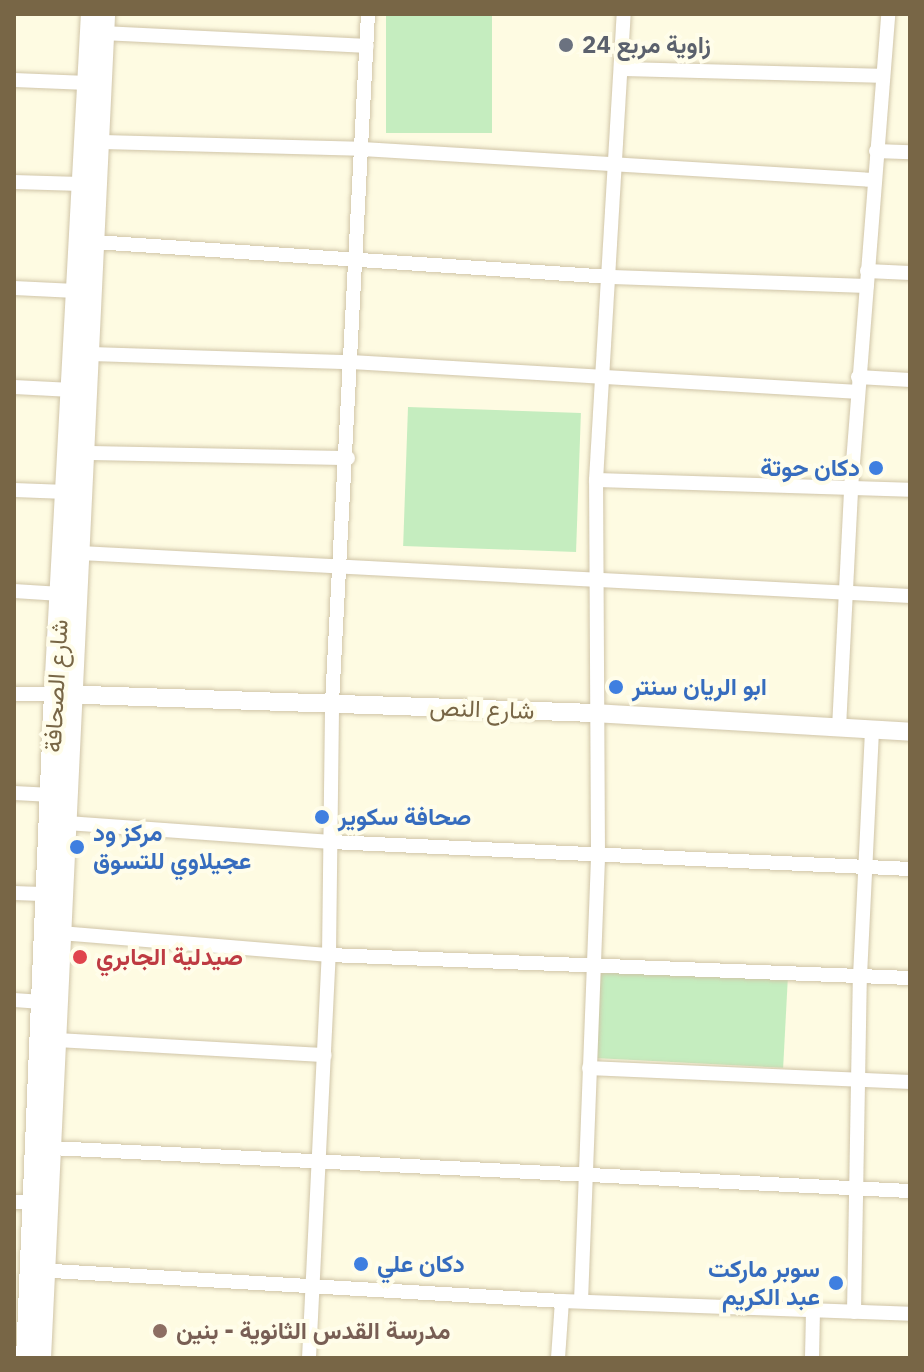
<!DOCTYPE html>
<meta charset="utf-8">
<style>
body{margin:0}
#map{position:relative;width:924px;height:1372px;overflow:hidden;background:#fefbe2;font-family:"IBM Plex Sans",Vazirmatn,sans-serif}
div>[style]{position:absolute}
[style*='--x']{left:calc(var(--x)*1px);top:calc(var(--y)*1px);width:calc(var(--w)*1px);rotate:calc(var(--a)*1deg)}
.green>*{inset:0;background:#c5edbf;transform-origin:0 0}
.roads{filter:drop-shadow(0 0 2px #d0c5a8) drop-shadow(0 0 2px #d0c5a8)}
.minor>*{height:14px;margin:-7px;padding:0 7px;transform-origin:7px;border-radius:7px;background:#fff}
.tertiary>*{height:18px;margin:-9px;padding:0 9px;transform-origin:9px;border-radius:9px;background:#fff}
.secondary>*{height:20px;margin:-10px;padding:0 10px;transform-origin:10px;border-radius:10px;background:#fff}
.dots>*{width:22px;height:22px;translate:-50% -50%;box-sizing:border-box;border:4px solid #fffdea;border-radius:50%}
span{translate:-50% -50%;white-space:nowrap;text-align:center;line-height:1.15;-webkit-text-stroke:8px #fffdea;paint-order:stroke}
.worship-label{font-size:24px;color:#5b616d;font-weight:700}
.left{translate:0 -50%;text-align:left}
.shop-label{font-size:24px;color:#366cbe;font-weight:700}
.right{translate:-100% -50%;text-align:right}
.street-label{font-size:24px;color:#786646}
.health-label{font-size:24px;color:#be3a42;font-weight:700}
.education-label{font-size:24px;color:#785e54;font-weight:700}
.frame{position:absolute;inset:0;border:16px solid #786646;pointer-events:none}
</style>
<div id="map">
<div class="green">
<div style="left:386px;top:14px;width:106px;height:119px"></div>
<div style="left:408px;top:407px;width:173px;height:139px;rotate:2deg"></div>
<div style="left:599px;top:970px;width:189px;height:88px;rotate:3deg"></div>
</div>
<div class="roads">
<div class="minor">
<div style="--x:104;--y:33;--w:263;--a:2.8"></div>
<div style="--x:621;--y:69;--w:260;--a:1.5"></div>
<div style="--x:14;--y:80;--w:74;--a:2.3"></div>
<div style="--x:100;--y:142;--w:262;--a:1.5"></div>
<div style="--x:362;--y:149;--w:512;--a:3.47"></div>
<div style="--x:876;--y:151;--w:34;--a:2"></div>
<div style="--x:14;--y:182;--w:67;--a:1.7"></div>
<div style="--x:94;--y:242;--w:519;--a:3.87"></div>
<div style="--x:612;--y:277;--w:255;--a:2"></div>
<div style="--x:867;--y:271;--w:43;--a:2.7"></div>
<div style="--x:14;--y:288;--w:62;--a:2.8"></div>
<div style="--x:90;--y:354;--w:261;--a:1.8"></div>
<div style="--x:351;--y:362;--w:507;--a:3.39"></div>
<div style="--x:858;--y:377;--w:52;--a:3.3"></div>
<div style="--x:14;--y:387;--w:58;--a:3"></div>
<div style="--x:85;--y:453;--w:263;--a:1.1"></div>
<div style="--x:596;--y:480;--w:314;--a:1.8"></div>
<div style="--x:14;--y:490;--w:53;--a:2.2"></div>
<div style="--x:80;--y:553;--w:831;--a:2.97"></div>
<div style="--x:14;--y:591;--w:47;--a:3.7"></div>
<div style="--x:14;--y:694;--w:40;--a:0"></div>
<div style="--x:839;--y:728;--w:240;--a:-87.1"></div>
<div style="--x:851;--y:488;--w:475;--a:-85.5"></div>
<div style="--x:14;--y:793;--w:38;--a:3"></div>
<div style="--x:67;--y:823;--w:265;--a:4.1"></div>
<div style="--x:331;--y:842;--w:580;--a:2.67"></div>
<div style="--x:14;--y:893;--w:34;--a:2"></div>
<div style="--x:61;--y:933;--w:269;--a:4.7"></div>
<div style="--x:329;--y:955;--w:581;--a:2.27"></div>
<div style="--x:14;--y:1000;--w:28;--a:4"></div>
<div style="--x:55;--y:1040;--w:270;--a:3.2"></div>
<div style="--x:589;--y:1068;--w:321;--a:2.5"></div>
<div style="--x:51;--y:1148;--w:860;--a:2.87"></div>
<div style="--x:14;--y:1202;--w:19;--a:0"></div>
<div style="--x:36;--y:1270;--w:527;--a:3.37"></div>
<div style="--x:562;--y:1301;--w:348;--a:2.1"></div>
<div style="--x:581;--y:1301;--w:448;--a:-87.8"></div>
<div style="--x:598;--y:853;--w:373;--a:-90.3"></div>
<div style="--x:596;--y:480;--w:467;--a:-86.6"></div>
<div style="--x:854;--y:1312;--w:336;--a:-89"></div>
<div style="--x:860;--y:976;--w:246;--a:-87.2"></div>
<div style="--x:309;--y:1358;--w:403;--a:-87.2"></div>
<div style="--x:329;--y:955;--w:252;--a:-89.3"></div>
<div style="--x:332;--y:703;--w:690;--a:-87.01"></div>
<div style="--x:558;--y:1358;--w:57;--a:-86"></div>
<div style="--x:812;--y:1358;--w:49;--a:-88.8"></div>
</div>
<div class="tertiary">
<div style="--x:58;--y:694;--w:536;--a:2.03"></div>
<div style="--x:594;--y:713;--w:317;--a:3.4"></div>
</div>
<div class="secondary">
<div style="--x:26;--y:1358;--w:665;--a:-87.59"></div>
<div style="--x:54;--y:694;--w:681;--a:-86.89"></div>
<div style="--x:41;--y:1358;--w:1346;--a:-87.27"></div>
</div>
</div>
<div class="dots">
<div style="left:566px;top:45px;background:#6b7280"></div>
<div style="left:876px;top:468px;background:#3f7fe0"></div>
<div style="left:616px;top:687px;background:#3f7fe0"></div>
<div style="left:322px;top:817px;background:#3f7fe0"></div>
<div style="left:77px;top:847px;background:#3f7fe0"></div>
<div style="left:80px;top:957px;background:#e0444e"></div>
<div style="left:361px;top:1264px;background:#3f7fe0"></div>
<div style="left:836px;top:1283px;background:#3f7fe0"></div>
<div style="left:160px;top:1331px;background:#8d6e63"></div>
</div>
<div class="worship-label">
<span class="left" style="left:582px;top:45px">زاوية مربع 24</span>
</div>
<div class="shop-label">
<span class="right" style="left:860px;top:468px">دكان حوتة</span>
<span class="left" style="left:632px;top:687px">ابو الريان سنتر</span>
<span class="left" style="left:338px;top:817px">صحافة سكوير</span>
<span class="left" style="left:93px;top:847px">مركز ود<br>عجيلاوي للتسوق</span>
<span class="left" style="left:377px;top:1264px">دكان علي</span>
<span class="right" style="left:820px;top:1283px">سوبر ماركت<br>عبد الكريم</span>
</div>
<div class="street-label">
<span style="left:56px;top:686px;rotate:-87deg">شارع الصحافة</span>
<span style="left:482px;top:709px;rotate:2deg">شارع النص</span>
</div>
<div class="health-label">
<span class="left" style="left:96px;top:957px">صيدلية الجابري</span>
</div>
<div class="education-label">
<span class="left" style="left:176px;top:1331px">مدرسة القدس الثانوية - بنين</span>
</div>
<div class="frame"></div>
</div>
